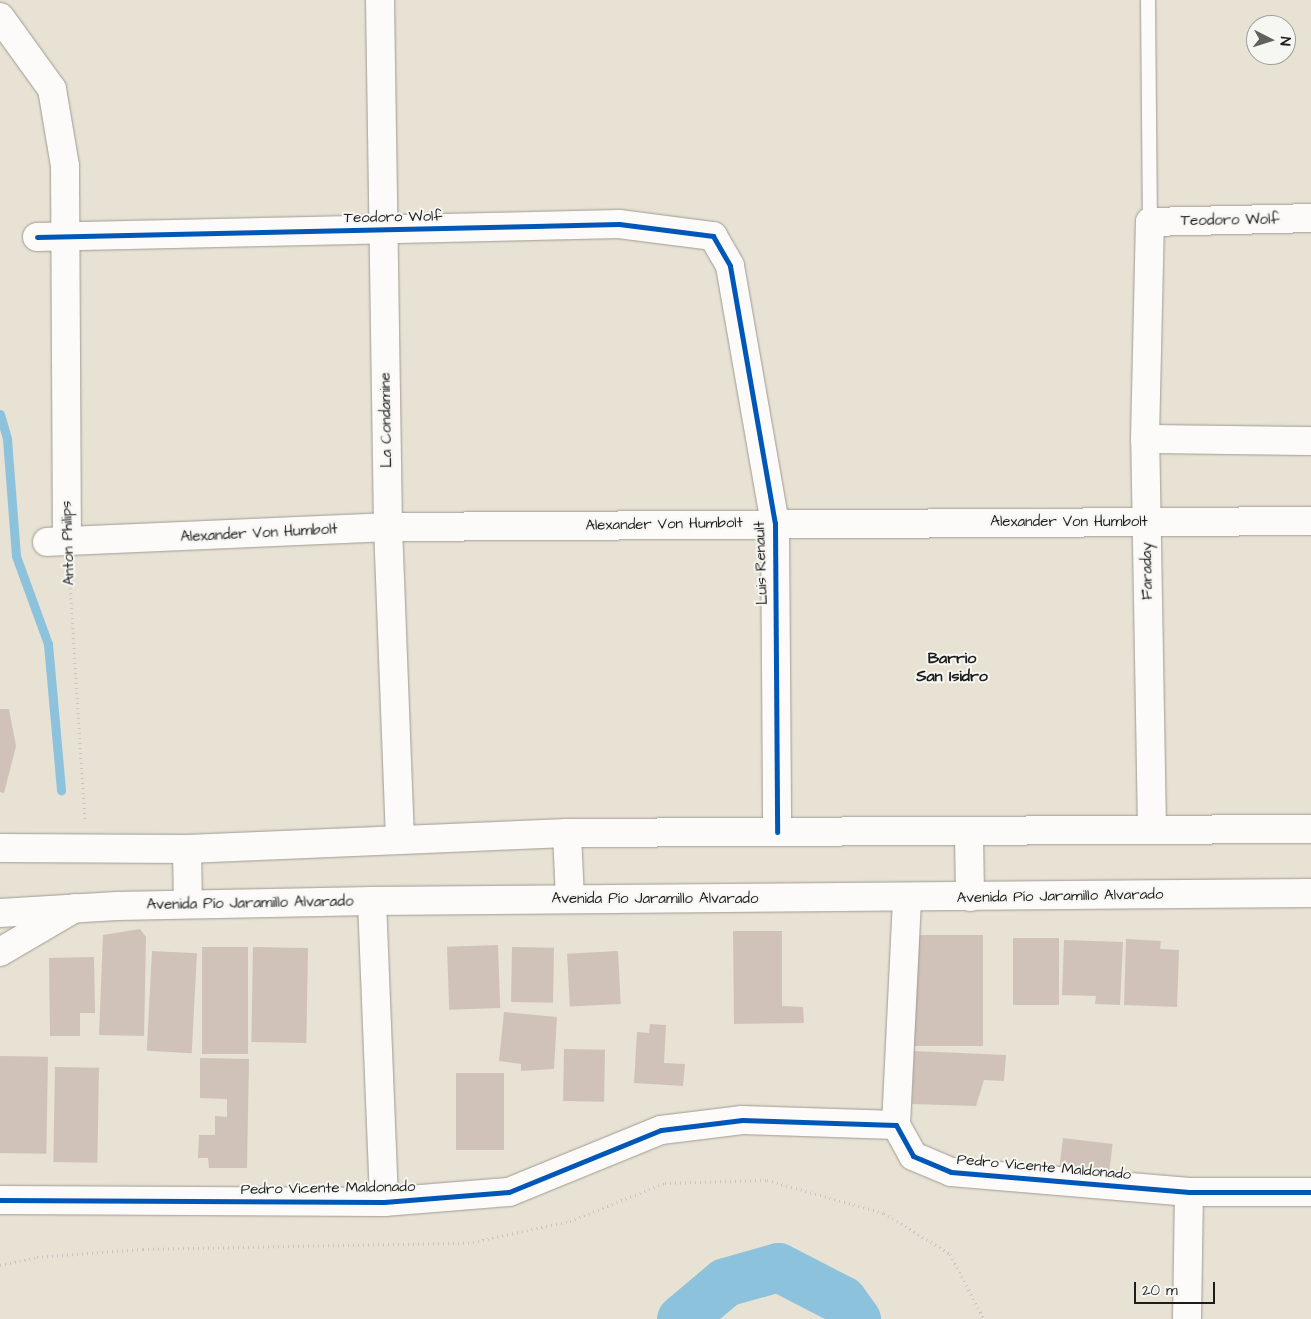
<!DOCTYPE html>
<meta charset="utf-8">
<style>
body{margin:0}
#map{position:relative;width:1311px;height:1319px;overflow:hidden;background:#e8e2d4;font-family:"Architects Daughter",sans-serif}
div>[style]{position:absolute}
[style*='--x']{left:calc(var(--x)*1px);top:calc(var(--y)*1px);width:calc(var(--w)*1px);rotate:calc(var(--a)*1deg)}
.stream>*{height:9px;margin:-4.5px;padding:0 4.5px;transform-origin:4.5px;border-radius:4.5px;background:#8dc2dc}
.river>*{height:49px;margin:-24.5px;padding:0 24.5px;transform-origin:24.5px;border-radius:24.5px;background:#8dc2dc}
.building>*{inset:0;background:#d0c2b8;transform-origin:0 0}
.path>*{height:3px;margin-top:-1.5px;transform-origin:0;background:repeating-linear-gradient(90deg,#c6c5c2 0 1px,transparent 0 5px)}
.roads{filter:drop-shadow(0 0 1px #9e9b93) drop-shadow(0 0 1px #9e9b93)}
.service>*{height:14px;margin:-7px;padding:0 7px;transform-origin:7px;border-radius:7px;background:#fcfbf9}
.minor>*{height:28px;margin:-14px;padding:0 14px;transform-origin:14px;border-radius:14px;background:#fcfbf9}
.tertiary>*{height:28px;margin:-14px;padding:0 14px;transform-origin:14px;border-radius:14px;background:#fcfbf9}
.primary>*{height:28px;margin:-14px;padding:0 14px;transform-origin:14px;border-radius:14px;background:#fcfbf9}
.cycleway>*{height:5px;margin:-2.5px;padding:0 2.5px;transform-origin:2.5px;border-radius:2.5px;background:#0057b8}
span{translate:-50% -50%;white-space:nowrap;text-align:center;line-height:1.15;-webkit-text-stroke:4px #f6f6f2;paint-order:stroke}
.street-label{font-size:15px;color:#1c1c1c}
.neighbourhood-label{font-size:16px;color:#1c1c1c;font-weight:700}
.north{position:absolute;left:1246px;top:15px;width:50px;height:50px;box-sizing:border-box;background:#f6f6f2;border:1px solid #9f9f9c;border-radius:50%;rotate:95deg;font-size:14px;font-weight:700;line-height:20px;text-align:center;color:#1c1c1c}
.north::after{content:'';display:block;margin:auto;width:18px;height:22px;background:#63615c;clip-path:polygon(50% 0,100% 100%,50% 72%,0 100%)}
.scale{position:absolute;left:1134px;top:1282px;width:81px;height:22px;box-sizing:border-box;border:2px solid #1c1c1c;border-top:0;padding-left:6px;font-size:15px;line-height:18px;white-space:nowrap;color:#1c1c1c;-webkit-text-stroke:4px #f6f6f2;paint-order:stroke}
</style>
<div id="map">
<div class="stream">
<div style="--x:0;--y:414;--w:26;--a:74"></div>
<div style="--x:7;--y:439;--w:117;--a:85.6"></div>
<div style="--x:16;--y:556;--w:94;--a:70"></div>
<div style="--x:48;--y:644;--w:147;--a:84.9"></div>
</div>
<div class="river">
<div style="--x:681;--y:1319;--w:57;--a:-40.1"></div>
<div style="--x:725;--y:1282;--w:55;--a:-15.8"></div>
<div style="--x:778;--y:1267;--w:72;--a:27.3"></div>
<div style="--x:842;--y:1300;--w:24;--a:54"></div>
</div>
<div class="building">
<div style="clip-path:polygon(0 709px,9px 709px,16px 746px,4px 793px,0 792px)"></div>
<div style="clip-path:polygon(140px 929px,146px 937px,144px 1036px,99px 1035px,103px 935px)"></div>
<div style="clip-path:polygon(733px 931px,782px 931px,782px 1006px,803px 1007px,804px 1023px,734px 1024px)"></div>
<div style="left:914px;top:935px;width:69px;height:111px"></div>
<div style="left:1013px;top:938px;width:46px;height:67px"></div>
<div style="clip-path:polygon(1126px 939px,1161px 941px,1160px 949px,1179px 950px,1177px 1007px,1124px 1005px)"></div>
<div style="clip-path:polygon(1064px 940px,1123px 942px,1120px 1005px,1095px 1004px,1096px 996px,1062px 995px)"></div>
<div style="left:498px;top:945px;width:63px;height:51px;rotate:88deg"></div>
<div style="left:202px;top:947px;width:46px;height:107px"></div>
<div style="left:253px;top:947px;width:55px;height:95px;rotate:1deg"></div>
<div style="left:512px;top:947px;width:42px;height:55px;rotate:1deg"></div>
<div style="left:152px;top:951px;width:45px;height:100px;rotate:3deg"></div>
<div style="left:618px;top:951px;width:53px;height:51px;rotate:87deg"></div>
<div style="clip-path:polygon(94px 957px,95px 1013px,80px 1013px,80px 1036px,50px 1036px,49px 958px)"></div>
<div style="clip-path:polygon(504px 1012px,557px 1017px,554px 1069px,521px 1071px,521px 1064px,499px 1061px)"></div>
<div style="clip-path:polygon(650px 1024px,666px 1025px,664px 1063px,685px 1064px,683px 1086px,634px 1083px,637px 1032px,649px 1033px)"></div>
<div style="left:564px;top:1049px;width:41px;height:52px;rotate:1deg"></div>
<div style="clip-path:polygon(914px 1051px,1006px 1055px,1004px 1081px,984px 1080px,976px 1106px,912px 1104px)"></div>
<div style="left:0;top:1056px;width:48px;height:97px;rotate:1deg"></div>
<div style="clip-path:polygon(200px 1058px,249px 1059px,247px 1168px,209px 1168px,208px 1158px,198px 1158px,199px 1135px,215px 1135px,215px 1116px,227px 1117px,227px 1099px,200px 1098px)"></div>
<div style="left:55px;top:1067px;width:44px;height:95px;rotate:1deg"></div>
<div style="left:456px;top:1073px;width:48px;height:77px"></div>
<div style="left:1063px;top:1138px;width:50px;height:33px;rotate:7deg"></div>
</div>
<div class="path">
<div style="--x:69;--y:568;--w:254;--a:86.4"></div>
<div style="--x:0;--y:1265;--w:38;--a:-12"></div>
<div style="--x:37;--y:1257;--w:106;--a:-4.3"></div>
<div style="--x:143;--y:1249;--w:325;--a:-1.1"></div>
<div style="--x:468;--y:1243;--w:104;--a:-12.2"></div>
<div style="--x:570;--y:1221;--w:102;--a:-21.8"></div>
<div style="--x:665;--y:1183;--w:102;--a:-1.7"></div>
<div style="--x:767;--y:1180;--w:122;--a:15.8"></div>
<div style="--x:884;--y:1213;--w:78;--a:31.8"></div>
<div style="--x:950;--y:1254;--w:73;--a:62.4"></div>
</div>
<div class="roads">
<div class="service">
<div style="--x:1148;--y:0;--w:222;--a:89.5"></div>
</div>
<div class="minor">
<div style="--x:0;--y:17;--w:89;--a:54.2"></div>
<div style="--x:52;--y:89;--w:78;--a:80.4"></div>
<div style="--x:65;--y:166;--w:375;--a:89.7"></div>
<div style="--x:37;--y:237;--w:582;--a:-1.28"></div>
<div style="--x:619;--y:224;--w:95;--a:7.3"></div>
<div style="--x:713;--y:236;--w:34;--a:60"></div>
<div style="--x:730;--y:266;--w:261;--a:80.1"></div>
<div style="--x:775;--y:523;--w:309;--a:89.6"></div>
<div style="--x:1145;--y:439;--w:166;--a:0.7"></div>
<div style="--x:47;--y:542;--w:341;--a:-2.5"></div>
<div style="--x:388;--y:527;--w:923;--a:-0.37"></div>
<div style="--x:1152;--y:829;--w:390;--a:-91"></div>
<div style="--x:1145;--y:439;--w:217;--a:-88.7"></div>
<div style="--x:1150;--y:222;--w:161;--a:-1.4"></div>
<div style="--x:372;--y:901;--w:301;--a:87.7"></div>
<div style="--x:0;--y:952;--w:87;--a:-30.4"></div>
<div style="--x:896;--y:1125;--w:226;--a:-87.2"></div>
<div style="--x:0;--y:1200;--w:384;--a:0.3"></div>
<div style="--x:384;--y:1202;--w:125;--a:-4.6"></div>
<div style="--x:509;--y:1192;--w:164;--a:-22.2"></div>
<div style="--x:661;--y:1130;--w:82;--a:-7"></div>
<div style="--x:742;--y:1120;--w:154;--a:1.9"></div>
<div style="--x:896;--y:1125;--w:35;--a:61"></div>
<div style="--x:913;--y:1156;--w:41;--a:22.8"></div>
<div style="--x:951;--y:1172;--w:239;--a:4.8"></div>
<div style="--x:1189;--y:1192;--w:122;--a:0"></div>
<div style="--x:1187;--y:1319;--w:127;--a:-89.1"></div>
</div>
<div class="tertiary">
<div style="--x:380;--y:0;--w:527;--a:89.13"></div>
<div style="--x:388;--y:527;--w:313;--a:87.8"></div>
</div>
<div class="primary">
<div style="--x:567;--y:833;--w:65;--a:87.4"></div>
<div style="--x:969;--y:833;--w:64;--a:89.1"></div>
<div style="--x:0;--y:848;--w:187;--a:0.3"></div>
<div style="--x:187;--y:849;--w:380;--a:-2.4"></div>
<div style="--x:567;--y:833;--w:744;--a:-0.31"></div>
<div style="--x:187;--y:849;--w:55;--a:89"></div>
<div style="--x:0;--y:913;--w:117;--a:-3.4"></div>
<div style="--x:117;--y:906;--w:255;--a:-1.1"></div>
<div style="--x:372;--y:901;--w:939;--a:-0.49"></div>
</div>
</div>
<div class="cycleway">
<div style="--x:37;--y:237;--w:582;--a:-1.28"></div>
<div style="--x:619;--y:224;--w:95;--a:7.3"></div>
<div style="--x:713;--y:236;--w:34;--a:60"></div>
<div style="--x:730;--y:266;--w:261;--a:80.1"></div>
<div style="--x:775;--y:523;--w:309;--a:89.6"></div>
<div style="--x:0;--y:1200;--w:384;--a:0.3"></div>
<div style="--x:384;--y:1202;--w:125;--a:-4.6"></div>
<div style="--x:509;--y:1192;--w:164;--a:-22.2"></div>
<div style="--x:661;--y:1130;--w:82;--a:-7"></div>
<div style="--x:742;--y:1120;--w:154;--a:1.9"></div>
<div style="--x:896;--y:1125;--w:35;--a:61"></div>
<div style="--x:913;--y:1156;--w:41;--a:22.8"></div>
<div style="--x:951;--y:1172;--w:239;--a:4.8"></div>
<div style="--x:1189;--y:1192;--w:122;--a:0"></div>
</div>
<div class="street-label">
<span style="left:393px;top:217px;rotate:-1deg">Teodoro Wolf</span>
<span style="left:1230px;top:220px;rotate:-1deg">Teodoro Wolf</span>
<span style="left:386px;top:420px;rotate:-91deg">La Condamine</span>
<span style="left:1069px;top:522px">Alexander Von Humbolt</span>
<span style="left:664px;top:524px;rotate:-1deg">Alexander Von Humbolt</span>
<span style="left:259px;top:533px;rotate:-3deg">Alexander Von Humbolt</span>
<span style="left:68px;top:543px;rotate:-92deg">Anton Philips</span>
<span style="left:761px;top:563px;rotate:-92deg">Luis Renault</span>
<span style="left:1147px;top:571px;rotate:-91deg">Faraday</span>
<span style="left:1060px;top:896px;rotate:-1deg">Avenida Pío Jaramillo Alvarado</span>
<span style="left:655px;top:899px">Avenida Pío Jaramillo Alvarado</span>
<span style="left:250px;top:903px;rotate:-1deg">Avenida Pío Jaramillo Alvarado</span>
<span style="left:1044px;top:1167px;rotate:5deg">Pedro Vicente Maldonado</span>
<span style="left:328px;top:1188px;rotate:-1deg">Pedro Vicente Maldonado</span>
</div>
<div class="neighbourhood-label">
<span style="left:952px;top:667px">Barrio<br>San Isidro</span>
</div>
<div class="north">N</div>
<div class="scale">20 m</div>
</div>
